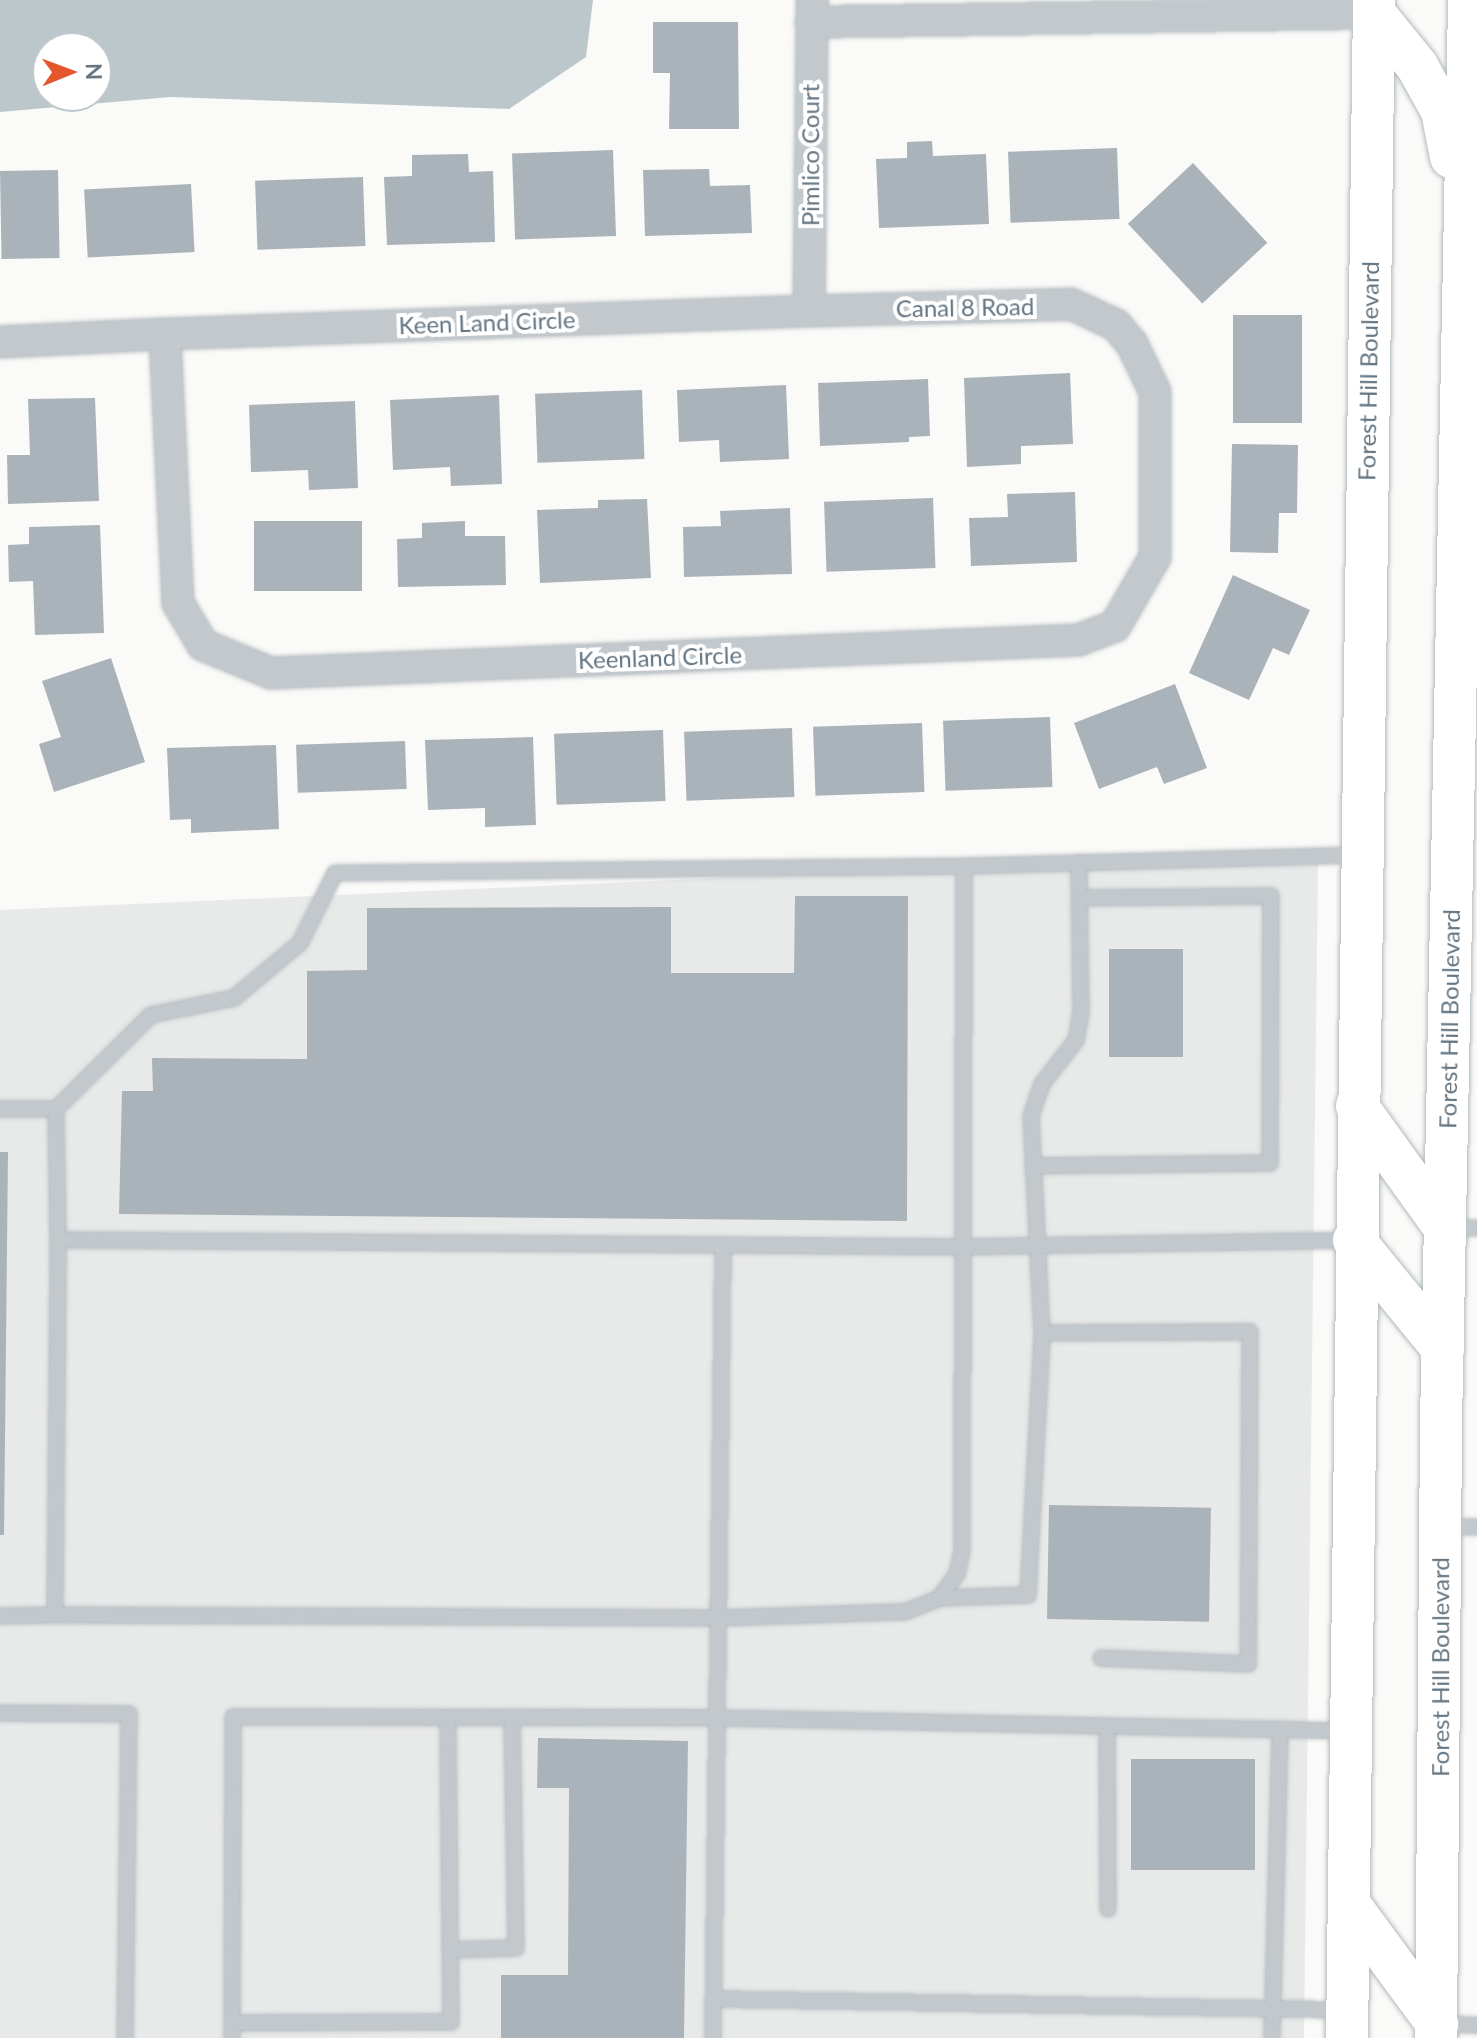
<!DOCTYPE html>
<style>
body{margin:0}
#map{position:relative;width:1477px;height:2038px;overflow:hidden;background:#fafaf8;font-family:Lato,sans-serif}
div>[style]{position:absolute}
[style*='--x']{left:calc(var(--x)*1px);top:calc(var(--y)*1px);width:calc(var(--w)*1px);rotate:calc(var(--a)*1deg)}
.built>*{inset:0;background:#e8e9e9}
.water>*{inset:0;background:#bbc7cb}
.building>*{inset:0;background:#aab3b9;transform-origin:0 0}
.roads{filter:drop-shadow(0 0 2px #b3babf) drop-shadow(0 0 2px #b3babf)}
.lane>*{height:14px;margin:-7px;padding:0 7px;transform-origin:7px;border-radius:7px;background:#c3c8cc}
.street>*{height:30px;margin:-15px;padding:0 15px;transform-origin:15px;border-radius:15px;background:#c3c8cc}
.secondary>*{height:42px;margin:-21px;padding:0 21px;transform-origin:21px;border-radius:21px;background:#fff}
span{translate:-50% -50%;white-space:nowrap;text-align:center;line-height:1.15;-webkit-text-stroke:8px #fff;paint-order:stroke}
.street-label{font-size:24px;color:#657683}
.north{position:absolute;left:32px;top:32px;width:80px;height:80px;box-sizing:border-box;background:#fff;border:2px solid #c1c8cd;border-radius:50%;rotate:89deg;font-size:22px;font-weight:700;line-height:32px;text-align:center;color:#657683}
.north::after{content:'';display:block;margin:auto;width:28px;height:36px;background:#e4572e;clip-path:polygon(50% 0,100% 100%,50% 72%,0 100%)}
</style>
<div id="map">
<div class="built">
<div style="clip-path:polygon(1079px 862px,1318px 864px,1304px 2038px,0 2038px,0 910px)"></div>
</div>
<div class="water">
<div style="clip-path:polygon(evenodd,0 0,593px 0,586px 57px,509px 109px,170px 97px,0 112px,0 0,48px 48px,96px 48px,96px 96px,48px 96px,48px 48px)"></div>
</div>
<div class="building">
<div style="clip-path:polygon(653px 22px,738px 22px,739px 129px,669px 129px,670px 73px,653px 73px)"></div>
<div style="clip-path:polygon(932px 141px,933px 156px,986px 154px,989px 224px,879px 228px,876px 159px,907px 158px,907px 142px)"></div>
<div style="left:1117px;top:148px;width:71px;height:109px;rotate:88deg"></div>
<div style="left:613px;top:150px;width:86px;height:101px;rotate:88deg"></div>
<div style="clip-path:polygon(468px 154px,469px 172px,493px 171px,495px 242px,387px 245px,384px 177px,412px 176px,412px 155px)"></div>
<div style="left:1193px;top:163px;width:109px;height:89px;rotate:47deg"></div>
<div style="clip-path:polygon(709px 169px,710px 186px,750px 185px,752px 233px,645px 236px,643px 170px)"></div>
<div style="left:58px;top:170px;width:88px;height:58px;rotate:89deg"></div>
<div style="left:363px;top:177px;width:69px;height:108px;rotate:88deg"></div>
<div style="left:191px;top:184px;width:68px;height:107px;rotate:87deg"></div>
<div style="left:1233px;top:315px;width:69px;height:108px"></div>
<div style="clip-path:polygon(1070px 373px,1073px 444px,1021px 446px,1021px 464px,967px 467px,964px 378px)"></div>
<div style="clip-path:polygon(928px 379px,930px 436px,909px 437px,909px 442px,820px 446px,818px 383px)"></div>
<div style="clip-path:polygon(786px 385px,789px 459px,720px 462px,719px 440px,679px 442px,677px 390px)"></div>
<div style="left:642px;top:390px;width:69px;height:107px;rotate:88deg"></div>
<div style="clip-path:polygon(499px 395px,502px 484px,451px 486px,450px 467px,393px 470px,390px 400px)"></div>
<div style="clip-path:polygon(95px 398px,99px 501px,8px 504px,7px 455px,30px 455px,28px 399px)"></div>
<div style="clip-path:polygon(355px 401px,358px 488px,309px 490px,308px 470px,251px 472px,249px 405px)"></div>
<div style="clip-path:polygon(1232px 444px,1298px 445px,1297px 513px,1279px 513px,1278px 553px,1230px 552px)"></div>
<div style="clip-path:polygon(1075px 492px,1077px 562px,971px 566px,969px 518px,1008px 517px,1007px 494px)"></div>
<div style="left:933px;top:498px;width:70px;height:109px;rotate:88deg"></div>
<div style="clip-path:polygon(647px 499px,651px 578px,540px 583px,537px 510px,598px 508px,598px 500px)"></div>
<div style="clip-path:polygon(790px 508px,792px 574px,684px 577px,683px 527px,721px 526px,720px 511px)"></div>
<div style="left:254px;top:521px;width:108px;height:70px"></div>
<div style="clip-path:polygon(465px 521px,465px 536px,505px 536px,506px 585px,398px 587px,397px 539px,422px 538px,422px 523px)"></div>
<div style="clip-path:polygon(100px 525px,104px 633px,35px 635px,33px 581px,9px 582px,8px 545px,29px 544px,29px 527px)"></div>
<div style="clip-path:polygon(1233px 575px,1310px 610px,1289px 655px,1273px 648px,1249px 700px,1189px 673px)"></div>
<div style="clip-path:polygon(111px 658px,145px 762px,54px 792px,39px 744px,61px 737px,42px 681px)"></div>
<div style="clip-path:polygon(1175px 684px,1207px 768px,1164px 784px,1157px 767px,1099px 789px,1074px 723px)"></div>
<div style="left:1050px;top:717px;width:70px;height:107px;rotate:88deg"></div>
<div style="left:922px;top:723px;width:69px;height:109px;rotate:88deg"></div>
<div style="left:792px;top:728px;width:69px;height:108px;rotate:88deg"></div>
<div style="left:663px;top:730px;width:71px;height:109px;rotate:88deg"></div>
<div style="clip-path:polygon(533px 737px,536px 825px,485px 827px,485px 808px,428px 810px,425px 740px)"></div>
<div style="left:405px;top:741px;width:48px;height:109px;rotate:88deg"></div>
<div style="clip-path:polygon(276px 745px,279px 829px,191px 833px,191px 819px,170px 820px,167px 748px)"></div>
<div style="clip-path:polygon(795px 896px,908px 896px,907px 1221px,119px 1214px,122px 1091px,153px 1091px,152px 1058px,307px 1059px,307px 971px,367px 970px,367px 908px,671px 907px,671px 973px,794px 973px)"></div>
<div style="left:1109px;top:949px;width:74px;height:108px"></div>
<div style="clip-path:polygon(0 1152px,8px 1152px,4px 1535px,0 1535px)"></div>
<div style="left:1049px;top:1505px;width:162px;height:114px;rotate:1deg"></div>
<div style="clip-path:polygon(538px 1738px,688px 1741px,684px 2038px,501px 2038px,501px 1975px,568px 1975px,569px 1788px,537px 1788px)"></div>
<div style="left:1131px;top:1759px;width:124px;height:111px"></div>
</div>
<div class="roads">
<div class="lane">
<div style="--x:0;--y:1109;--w:56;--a:0"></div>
<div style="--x:1033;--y:1166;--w:237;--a:-0.7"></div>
<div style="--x:1270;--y:1163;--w:267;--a:-89.8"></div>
<div style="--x:1271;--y:896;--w:190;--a:179.4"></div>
<div style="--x:1449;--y:1228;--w:28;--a:0"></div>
<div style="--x:58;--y:1240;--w:131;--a:-90.9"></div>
<div style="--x:56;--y:1109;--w:134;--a:-44.7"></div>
<div style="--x:151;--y:1015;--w:85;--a:-11.6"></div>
<div style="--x:234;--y:998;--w:86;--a:-39.8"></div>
<div style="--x:300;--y:943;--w:78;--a:-63.4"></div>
<div style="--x:335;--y:873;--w:629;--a:-0.64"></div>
<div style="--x:964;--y:866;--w:396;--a:-1.6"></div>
<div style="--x:1042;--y:1333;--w:217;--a:-92.9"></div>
<div style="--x:1031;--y:1116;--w:34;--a:-71"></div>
<div style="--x:1042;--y:1084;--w:56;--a:-52.3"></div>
<div style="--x:1076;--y:1040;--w:27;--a:-80"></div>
<div style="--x:1081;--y:1013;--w:151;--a:-90.8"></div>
<div style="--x:1445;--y:1527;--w:32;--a:0"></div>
<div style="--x:939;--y:1598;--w:89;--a:-1.9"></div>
<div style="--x:1028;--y:1595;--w:262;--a:-86.9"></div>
<div style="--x:1042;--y:1333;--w:208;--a:-0.3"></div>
<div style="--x:1250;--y:1332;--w:332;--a:90.3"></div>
<div style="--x:1248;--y:1664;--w:147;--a:-177.7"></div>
<div style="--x:55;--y:1615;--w:665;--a:0.26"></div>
<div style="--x:720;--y:1618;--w:185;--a:-1.9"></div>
<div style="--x:905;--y:1612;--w:37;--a:-22"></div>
<div style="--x:939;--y:1598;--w:30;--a:-53"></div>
<div style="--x:957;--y:1574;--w:25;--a:-78"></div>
<div style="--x:962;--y:1550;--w:684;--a:-89.83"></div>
<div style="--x:0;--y:1616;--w:55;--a:-1"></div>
<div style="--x:55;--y:1615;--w:375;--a:-89.5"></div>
<div style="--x:58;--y:1240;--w:904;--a:0.44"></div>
<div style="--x:962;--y:1247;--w:388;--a:-1"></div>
<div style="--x:0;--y:1713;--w:129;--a:0.4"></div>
<div style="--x:129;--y:1714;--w:324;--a:90.7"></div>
<div style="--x:1107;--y:1726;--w:183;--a:89.7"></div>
<div style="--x:450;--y:1950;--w:66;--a:-1.7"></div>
<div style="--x:516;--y:1948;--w:230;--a:-91"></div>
<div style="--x:713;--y:1999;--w:632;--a:1"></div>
<div style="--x:232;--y:2023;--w:219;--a:-0.3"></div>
<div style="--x:451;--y:2022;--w:304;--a:-90.6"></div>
<div style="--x:1441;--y:2024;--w:36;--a:2"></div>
<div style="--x:232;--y:2038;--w:321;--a:-89.8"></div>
<div style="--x:233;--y:1717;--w:485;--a:0.1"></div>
<div style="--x:718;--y:1718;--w:629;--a:1.18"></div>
<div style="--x:713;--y:2038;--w:792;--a:-89.28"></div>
<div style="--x:1272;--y:2038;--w:308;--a:-88.5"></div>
</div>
<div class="street">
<div style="--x:811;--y:22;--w:563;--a:-0.92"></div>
<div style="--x:809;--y:311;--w:311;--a:-89.4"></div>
<div style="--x:0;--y:342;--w:165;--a:-2.8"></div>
<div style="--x:165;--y:334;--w:644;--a:-2.05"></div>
<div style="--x:809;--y:311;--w:262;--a:-1.5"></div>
<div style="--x:1071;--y:304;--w:50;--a:25"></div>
<div style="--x:1116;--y:325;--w:25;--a:50"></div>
<div style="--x:1132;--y:344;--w:53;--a:64.4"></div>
<div style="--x:1155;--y:392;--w:165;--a:90"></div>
<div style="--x:1155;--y:557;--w:80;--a:120.1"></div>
<div style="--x:1115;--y:626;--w:39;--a:159"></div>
<div style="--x:1079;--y:640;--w:809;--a:177.66"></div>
<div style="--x:271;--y:673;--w:74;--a:-157.6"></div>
<div style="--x:203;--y:645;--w:49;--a:-120.8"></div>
<div style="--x:178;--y:603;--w:269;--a:-92.8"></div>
</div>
<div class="secondary">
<div style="--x:1374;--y:13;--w:68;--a:50.9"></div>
<div style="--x:1417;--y:66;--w:51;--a:60.9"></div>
<div style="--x:1442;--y:111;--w:47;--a:78.9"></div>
<div style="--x:1357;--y:1106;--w:150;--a:54.2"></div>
<div style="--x:1354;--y:1240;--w:141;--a:50.8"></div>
<div style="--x:1349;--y:1904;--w:149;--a:53.7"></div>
<div style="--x:1347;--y:2038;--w:2038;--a:-89.24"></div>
<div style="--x:1436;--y:2038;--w:614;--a:-89.53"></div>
<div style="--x:1441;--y:1424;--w:1424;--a:-88.87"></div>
</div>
</div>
<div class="street-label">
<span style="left:810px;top:155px;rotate:-90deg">Pimlico Court</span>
<span style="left:965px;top:307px;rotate:-1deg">Canal 8 Road</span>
<span style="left:487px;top:322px;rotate:-2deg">Keen Land Circle</span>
<span style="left:1368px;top:371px;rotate:-89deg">Forest Hill Boulevard</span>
<span style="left:660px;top:657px;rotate:-2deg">Keenland Circle</span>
<span style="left:1449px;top:1019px;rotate:-89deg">Forest Hill Boulevard</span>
<span style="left:1440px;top:1667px;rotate:-90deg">Forest Hill Boulevard</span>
</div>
<div class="north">N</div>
</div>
